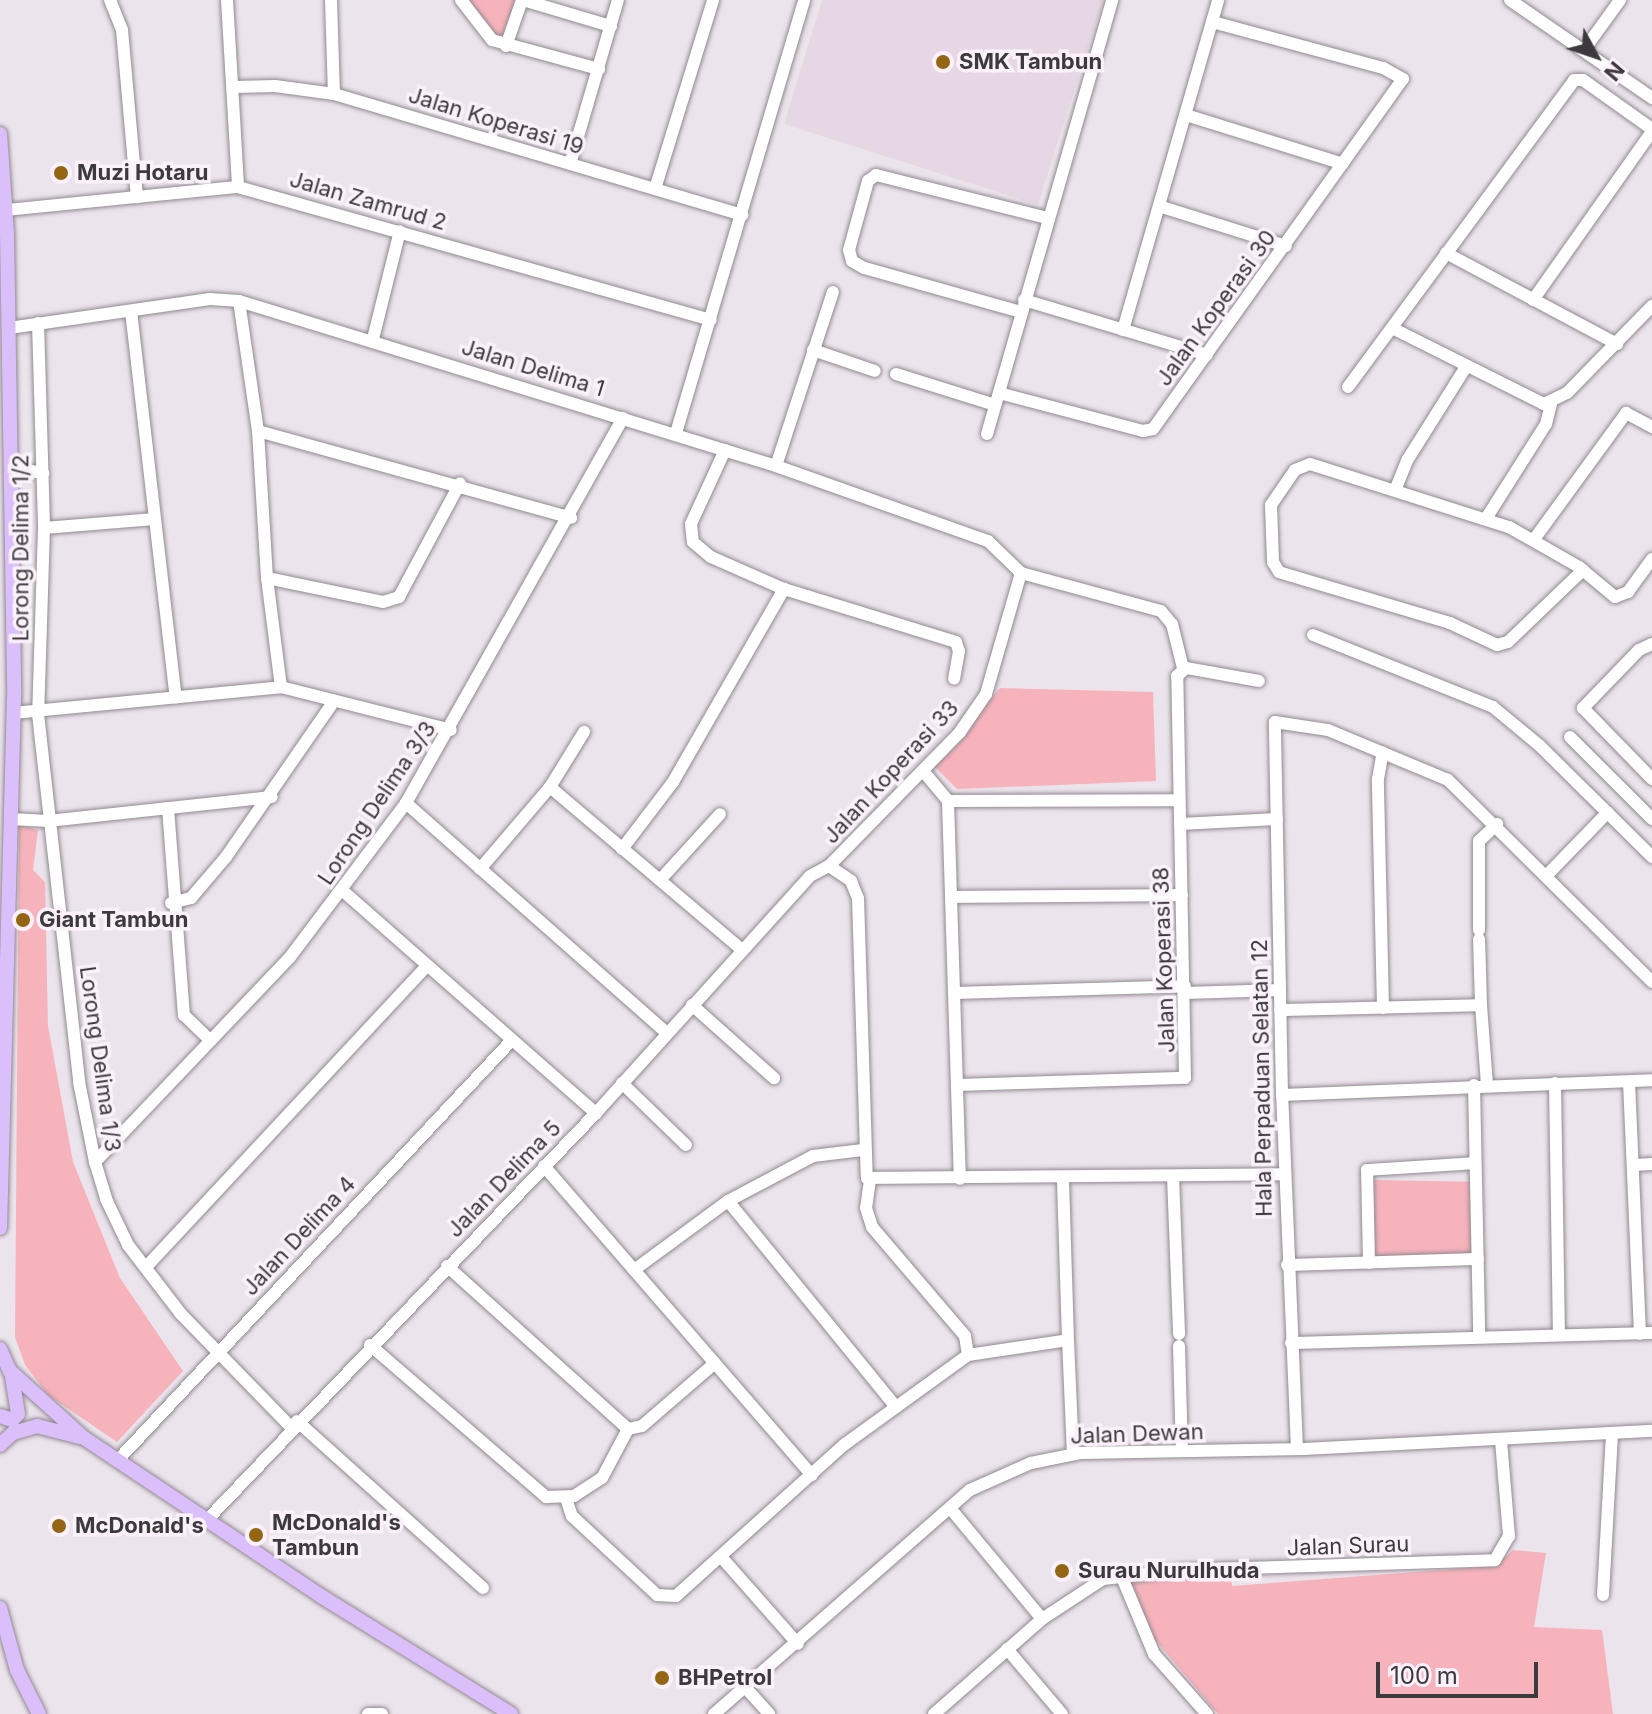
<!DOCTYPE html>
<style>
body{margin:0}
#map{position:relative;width:1652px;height:1714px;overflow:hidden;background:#ece4ec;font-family:Inter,sans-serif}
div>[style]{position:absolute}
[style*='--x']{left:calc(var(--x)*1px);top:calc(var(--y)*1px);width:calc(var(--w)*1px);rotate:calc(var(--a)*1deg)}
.built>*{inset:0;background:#e6d7e5}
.green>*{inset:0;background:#f7b3bc;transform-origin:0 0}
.roads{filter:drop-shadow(0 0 2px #918991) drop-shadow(0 0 2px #918991)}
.minor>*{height:12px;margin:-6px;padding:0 6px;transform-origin:6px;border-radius:6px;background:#fff}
.major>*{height:14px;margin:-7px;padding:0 7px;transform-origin:7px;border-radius:7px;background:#dbbffb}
.dots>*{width:22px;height:22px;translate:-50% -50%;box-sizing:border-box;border:4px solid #faf1fa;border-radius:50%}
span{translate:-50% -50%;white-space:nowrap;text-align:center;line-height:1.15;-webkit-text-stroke:7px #faf1fa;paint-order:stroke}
.poi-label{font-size:22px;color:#3d3a3d;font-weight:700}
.left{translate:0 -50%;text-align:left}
.street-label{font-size:22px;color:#3d3a3d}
.north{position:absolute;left:1556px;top:16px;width:80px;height:80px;-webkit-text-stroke:6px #faf1fa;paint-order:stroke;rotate:130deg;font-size:22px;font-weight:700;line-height:32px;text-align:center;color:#3d3a3d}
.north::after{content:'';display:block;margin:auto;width:28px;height:36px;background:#3d3a3d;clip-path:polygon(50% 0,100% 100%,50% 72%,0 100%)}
.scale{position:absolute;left:1376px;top:1662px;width:162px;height:36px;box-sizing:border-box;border:4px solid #3d3a3d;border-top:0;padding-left:10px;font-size:24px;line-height:28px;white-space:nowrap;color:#3d3a3d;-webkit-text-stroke:6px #faf1fa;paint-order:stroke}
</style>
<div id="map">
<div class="built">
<div style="clip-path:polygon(822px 0,1103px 0,1038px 205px,784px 124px)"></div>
</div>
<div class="green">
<div style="clip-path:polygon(461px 0,521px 0,510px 41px,498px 42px)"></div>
<div style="clip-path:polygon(1000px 688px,1153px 692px,1156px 781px,957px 789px,934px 766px)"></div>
<div style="clip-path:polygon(19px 825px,38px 830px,33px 870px,45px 882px,48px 1026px,73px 1162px,120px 1278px,183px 1371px,117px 1442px,48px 1395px,25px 1365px,15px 1337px)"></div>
<div style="left:1372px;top:1180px;width:104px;height:79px;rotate:1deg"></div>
<div style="clip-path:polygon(1513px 1550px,1546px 1553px,1534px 1627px,1602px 1630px,1613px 1714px,1218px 1714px,1152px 1636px,1129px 1583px,1230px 1571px,1232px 1586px,1496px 1566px)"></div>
</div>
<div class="roads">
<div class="minor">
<div style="--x:110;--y:0;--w:32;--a:68"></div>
<div style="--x:122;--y:30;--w:168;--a:84.9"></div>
<div style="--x:227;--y:0;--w:187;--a:86.6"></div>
<div style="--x:331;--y:0;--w:94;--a:88.2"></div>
<div style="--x:461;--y:0;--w:51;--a:52.2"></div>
<div style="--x:492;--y:40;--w:111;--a:15.2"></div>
<div style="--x:523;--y:0;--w:92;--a:16.5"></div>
<div style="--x:1510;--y:0;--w:173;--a:34.6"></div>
<div style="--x:506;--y:46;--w:49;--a:-70.8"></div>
<div style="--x:1584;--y:50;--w:62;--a:-54.2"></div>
<div style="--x:235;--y:87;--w:40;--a:-1.4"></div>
<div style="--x:275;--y:86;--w:60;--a:7.7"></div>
<div style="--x:334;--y:94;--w:426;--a:16.5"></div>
<div style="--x:1186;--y:115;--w:164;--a:17.3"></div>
<div style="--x:570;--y:164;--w:171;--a:-73.7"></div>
<div style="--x:655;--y:189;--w:198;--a:-72.9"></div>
<div style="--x:1159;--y:206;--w:133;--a:17.5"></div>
<div style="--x:6;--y:210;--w:233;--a:-5.7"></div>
<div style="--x:238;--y:187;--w:491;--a:15.7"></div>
<div style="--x:1446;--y:253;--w:194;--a:28"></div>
<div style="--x:1024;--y:300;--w:191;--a:16.7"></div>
<div style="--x:1533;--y:300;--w:207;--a:-54.8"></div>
<div style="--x:239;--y:301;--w:131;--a:81.7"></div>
<div style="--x:258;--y:431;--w:147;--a:86.5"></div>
<div style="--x:267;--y:578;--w:110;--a:82.7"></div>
<div style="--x:131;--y:311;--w:389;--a:83.4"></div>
<div style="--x:1021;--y:312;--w:163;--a:-164.3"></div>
<div style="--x:864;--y:268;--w:14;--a:-150"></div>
<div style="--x:852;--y:261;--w:11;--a:-105"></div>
<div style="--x:849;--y:250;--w:72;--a:-74.6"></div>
<div style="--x:868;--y:181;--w:10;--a:-37"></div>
<div style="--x:876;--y:175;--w:176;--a:14.1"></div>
<div style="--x:38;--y:323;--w:205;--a:88.3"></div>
<div style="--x:44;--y:528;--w:186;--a:91.8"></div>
<div style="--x:38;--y:714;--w:370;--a:83.6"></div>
<div style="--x:79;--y:1082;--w:82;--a:78.7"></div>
<div style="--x:95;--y:1162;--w:39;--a:73"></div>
<div style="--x:106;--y:1199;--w:51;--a:64.4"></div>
<div style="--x:128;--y:1245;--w:87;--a:52.5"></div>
<div style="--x:181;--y:1314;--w:158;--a:45.8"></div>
<div style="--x:9;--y:328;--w:203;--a:-8.2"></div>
<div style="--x:210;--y:299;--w:29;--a:4"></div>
<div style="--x:239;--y:301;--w:562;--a:17.08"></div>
<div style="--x:776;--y:466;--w:225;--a:19.5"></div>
<div style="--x:988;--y:541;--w:46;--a:44.1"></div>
<div style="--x:1392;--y:328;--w:170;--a:26.6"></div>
<div style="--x:1544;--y:404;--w:25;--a:-26"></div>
<div style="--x:1567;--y:393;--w:122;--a:-45.7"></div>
<div style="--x:1123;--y:330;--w:343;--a:-73.9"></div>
<div style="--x:373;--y:339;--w:111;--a:-76"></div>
<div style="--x:813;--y:350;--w:65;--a:18.7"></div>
<div style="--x:896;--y:374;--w:104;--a:17.4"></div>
<div style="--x:1348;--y:387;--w:381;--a:-53.6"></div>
<div style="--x:1574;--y:80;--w:9;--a:0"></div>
<div style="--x:1583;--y:80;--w:85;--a:35.4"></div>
<div style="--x:999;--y:393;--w:149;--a:14.8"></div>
<div style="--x:1143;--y:431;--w:10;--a:-11"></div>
<div style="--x:1153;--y:429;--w:430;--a:-54.5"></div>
<div style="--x:1403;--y:79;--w:23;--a:-151"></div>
<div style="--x:1383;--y:68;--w:177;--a:-164.9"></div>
<div style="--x:258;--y:431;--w:325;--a:15.5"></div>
<div style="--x:676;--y:433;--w:452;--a:-73.5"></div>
<div style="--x:987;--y:434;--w:452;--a:-73.9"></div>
<div style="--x:725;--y:450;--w:81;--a:114.7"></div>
<div style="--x:691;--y:524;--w:18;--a:84"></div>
<div style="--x:693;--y:542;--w:23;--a:40"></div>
<div style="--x:711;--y:557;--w:80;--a:23.7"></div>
<div style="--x:784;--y:589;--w:180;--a:17.1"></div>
<div style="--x:956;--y:642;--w:9;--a:72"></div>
<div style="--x:959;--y:651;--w:28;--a:100"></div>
<div style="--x:776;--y:466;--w:183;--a:-71.9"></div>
<div style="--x:11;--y:467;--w:33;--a:11"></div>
<div style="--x:1396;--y:488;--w:31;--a:-68"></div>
<div style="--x:1408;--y:459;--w:109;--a:-57.8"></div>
<div style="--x:1487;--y:517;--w:110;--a:-57.6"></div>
<div style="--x:1546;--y:424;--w:21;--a:-76"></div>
<div style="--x:44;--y:528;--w:111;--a:-4.6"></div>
<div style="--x:1535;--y:538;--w:155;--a:-53.9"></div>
<div style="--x:1626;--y:413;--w:30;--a:28"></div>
<div style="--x:1583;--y:570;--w:104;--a:136.2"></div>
<div style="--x:1508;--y:642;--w:11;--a:165"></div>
<div style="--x:1497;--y:645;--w:52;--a:-154.9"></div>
<div style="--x:1450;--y:623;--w:178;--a:-163.4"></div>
<div style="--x:1279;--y:572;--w:12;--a:-121"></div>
<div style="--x:1273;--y:562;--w:57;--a:-92"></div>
<div style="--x:1271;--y:505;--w:42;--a:-55.6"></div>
<div style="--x:1295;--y:470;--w:16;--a:-22"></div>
<div style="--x:1310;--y:464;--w:209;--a:17.6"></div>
<div style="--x:1509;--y:527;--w:81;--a:29.7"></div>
<div style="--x:1579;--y:567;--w:47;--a:39.8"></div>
<div style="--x:1615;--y:597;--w:14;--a:-21"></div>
<div style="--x:1628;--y:592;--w:41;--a:-54"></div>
<div style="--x:1021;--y:573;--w:145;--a:15.2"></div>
<div style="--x:1161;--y:611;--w:17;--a:50"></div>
<div style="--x:1172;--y:624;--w:45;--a:76"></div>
<div style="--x:267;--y:578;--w:118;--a:11.7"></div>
<div style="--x:383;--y:602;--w:17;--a:-17"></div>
<div style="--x:399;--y:597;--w:129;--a:-61.8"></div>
<div style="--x:1313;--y:635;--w:194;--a:21.8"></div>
<div style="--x:1493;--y:707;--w:61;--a:39.7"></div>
<div style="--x:1540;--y:746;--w:158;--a:44.7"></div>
<div style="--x:1652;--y:644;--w:14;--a:155"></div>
<div style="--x:1639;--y:650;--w:81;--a:134"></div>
<div style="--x:1583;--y:708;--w:99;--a:45.8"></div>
<div style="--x:13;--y:713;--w:269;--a:-5.5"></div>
<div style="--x:281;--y:687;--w:175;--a:14.2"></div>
<div style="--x:1570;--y:737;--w:116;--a:45"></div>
<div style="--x:923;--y:771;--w:39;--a:50"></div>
<div style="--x:948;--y:801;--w:378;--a:88.2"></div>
<div style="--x:550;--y:787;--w:252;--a:40.3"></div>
<div style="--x:948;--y:801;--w:231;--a:-0.2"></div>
<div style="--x:406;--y:803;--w:348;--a:41.4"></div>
<div style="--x:168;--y:808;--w:208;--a:85.6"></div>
<div style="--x:184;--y:1015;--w:37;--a:44"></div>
<div style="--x:11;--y:819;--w:37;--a:3"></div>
<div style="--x:48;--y:821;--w:225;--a:-6.1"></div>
<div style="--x:1180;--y:824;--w:97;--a:-3"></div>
<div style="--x:622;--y:849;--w:84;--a:-52.7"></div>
<div style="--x:673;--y:782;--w:223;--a:-60.1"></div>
<div style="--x:829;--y:866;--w:27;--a:34"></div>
<div style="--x:851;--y:881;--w:18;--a:68"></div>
<div style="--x:858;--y:898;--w:280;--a:88.2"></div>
<div style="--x:867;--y:1178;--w:417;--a:-0.5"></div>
<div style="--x:480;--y:869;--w:108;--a:-49.5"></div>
<div style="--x:550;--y:787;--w:65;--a:-58.3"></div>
<div style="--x:1548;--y:874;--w:86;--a:-45.9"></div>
<div style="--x:660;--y:880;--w:89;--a:-47.7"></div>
<div style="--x:343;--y:891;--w:337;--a:41.3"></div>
<div style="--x:951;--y:897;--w:231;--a:-0.5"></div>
<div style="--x:171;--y:903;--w:21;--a:-14"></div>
<div style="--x:191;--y:898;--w:54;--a:-49.5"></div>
<div style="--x:226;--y:857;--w:190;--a:-55.3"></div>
<div style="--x:1479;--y:930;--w:89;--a:-90"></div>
<div style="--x:1479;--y:841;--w:25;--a:-43"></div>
<div style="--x:954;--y:993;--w:231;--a:-1.7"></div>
<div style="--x:1185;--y:993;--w:95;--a:-1.8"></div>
<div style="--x:692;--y:1005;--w:110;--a:41.7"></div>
<div style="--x:1481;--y:1005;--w:79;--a:85.7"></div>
<div style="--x:1383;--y:1008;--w:229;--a:-91.3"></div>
<div style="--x:1378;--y:779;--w:27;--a:-80"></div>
<div style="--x:1280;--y:1010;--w:201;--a:-1.4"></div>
<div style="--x:1481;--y:1005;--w:66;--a:-91.7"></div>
<div style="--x:1629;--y:1082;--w:252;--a:87.5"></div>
<div style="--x:622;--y:1083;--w:89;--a:44.1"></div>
<div style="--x:1555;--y:1083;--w:250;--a:89.1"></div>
<div style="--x:957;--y:1085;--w:228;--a:-1.8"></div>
<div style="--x:1185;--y:1078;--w:402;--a:-91.1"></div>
<div style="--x:1177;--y:676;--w:12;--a:-42"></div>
<div style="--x:1186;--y:668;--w:74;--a:10.1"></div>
<div style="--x:1474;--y:1085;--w:249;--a:88.8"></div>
<div style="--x:1282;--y:1095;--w:370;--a:-2.3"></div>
<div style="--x:95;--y:1162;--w:283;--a:-46.4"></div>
<div style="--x:290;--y:957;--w:193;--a:-53"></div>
<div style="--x:406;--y:803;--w:442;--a:-60.6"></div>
<div style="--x:1635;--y:1165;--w:17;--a:-3"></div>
<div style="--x:544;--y:1166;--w:409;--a:49.1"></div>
<div style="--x:1173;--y:1176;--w:158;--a:87.8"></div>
<div style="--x:870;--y:1180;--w:28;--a:98"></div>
<div style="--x:866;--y:1208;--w:20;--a:72"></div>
<div style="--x:872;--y:1227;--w:143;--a:49.5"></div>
<div style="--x:965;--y:1336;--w:19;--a:81"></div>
<div style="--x:728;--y:1201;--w:266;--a:50.8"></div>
<div style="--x:1369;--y:1263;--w:93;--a:-91.2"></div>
<div style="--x:1367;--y:1170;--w:108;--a:-3.7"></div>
<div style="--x:1287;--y:1265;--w:191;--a:-1.8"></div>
<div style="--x:147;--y:1266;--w:410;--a:-47"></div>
<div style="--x:447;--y:1266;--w:244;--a:42"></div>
<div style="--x:628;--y:1429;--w:14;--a:-12"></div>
<div style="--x:642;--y:1426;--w:96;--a:-40.8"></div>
<div style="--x:634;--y:1270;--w:117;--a:-36.3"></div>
<div style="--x:728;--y:1201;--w:96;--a:-27.9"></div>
<div style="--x:813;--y:1156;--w:50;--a:-6.8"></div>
<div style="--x:1068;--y:1340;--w:114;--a:87.5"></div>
<div style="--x:1291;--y:1343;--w:361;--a:-1.6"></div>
<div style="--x:370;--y:1345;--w:233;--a:40.8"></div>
<div style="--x:546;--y:1497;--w:28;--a:-2"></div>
<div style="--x:574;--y:1496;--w:33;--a:-33"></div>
<div style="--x:602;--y:1478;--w:55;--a:-62"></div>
<div style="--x:1179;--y:1346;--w:105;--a:88.4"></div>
<div style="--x:968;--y:1355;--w:101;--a:-8.5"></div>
<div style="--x:1068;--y:1340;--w:162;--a:-91.8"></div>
<div style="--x:297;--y:1421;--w:250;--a:41.9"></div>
<div style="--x:1297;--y:1449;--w:354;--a:-92.4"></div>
<div style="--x:1282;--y:1095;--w:373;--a:-91.1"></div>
<div style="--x:1275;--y:722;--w:54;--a:8.6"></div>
<div style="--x:1328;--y:730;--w:130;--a:22.6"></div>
<div style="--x:1448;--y:780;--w:287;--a:44.7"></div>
<div style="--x:117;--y:1461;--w:577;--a:-46.82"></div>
<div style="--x:566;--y:1498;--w:19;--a:72"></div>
<div style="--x:572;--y:1516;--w:116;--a:42.9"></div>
<div style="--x:657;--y:1595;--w:19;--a:3"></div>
<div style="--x:676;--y:1596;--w:227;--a:-42"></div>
<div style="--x:845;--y:1444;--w:152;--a:-35.9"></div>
<div style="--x:950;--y:1508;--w:144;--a:50.3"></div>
<div style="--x:206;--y:1521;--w:564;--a:-46.29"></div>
<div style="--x:596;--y:1113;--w:319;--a:-47.9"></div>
<div style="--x:810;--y:876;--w:21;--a:-28"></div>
<div style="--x:829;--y:866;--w:187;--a:-45.6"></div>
<div style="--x:960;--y:732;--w:46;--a:-55.6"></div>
<div style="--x:986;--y:694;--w:126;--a:-73.9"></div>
<div style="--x:723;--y:1559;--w:113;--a:48.6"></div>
<div style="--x:1121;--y:1575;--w:86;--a:67.3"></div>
<div style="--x:1154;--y:1654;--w:80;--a:48.5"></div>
<div style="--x:1603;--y:1595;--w:161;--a:-86.8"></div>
<div style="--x:1007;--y:1649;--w:85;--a:49.8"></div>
<div style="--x:745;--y:1687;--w:36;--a:48"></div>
<div style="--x:368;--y:1714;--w:14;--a:0"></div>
<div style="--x:714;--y:1714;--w:340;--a:-41.2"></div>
<div style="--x:970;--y:1490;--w:67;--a:-23.9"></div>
<div style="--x:1031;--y:1463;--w:50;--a:-11.5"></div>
<div style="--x:1080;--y:1453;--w:225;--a:-1"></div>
<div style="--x:1305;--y:1449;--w:347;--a:-3"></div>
<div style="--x:934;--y:1714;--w:144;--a:-41.3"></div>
<div style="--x:1042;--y:1619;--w:73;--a:-33.3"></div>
<div style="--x:1103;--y:1579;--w:80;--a:-6.5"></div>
<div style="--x:1182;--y:1570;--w:313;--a:-1.8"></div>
<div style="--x:1495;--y:1560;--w:28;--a:-60"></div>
<div style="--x:1509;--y:1536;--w:96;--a:-94.8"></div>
</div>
<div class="major">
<div style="--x:0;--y:134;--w:99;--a:86"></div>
<div style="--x:7;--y:233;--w:464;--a:89.1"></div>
<div style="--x:14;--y:697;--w:531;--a:91.51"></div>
<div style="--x:0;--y:1349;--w:24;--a:66"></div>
<div style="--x:10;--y:1371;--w:100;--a:42.2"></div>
<div style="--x:84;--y:1438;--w:288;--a:33.7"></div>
<div style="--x:324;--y:1598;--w:220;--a:31.8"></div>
<div style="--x:0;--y:1416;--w:13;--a:18"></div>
<div style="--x:12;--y:1420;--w:8;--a:-45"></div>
<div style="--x:18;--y:1414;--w:39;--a:-99"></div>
<div style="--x:0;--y:1445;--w:18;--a:-43"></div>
<div style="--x:13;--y:1433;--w:25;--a:-16"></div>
<div style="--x:37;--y:1426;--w:44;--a:14.3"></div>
<div style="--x:0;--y:1608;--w:64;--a:74.7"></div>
<div style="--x:17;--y:1670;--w:49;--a:63.4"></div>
</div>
</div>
<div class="dots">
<div style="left:943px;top:62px;background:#946614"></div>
<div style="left:61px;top:173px;background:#946614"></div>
<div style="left:23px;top:920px;background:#946614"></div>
<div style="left:59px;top:1526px;background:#946614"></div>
<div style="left:256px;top:1535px;background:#946614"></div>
<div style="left:1062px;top:1571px;background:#946614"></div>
<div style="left:662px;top:1678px;background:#946614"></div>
</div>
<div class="poi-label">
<span class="left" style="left:959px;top:62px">SMK Tambun</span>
<span class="left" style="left:77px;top:173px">Muzi Hotaru</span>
<span class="left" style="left:39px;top:920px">Giant Tambun</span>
<span class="left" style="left:272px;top:1535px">McDonald's<br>Tambun</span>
<span class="left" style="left:75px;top:1526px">McDonald's</span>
<span class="left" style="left:1078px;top:1571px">Surau Nurulhuda</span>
<span class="left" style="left:678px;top:1678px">BHPetrol</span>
</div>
<div class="street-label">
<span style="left:496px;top:121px;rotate:17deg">Jalan Koperasi 19</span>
<span style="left:368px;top:201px;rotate:16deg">Jalan Zamrud 2</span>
<span style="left:1216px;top:308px;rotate:-54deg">Jalan Koperasi 30</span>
<span style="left:533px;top:368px;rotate:17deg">Jalan Delima 1</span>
<span style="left:21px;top:548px;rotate:-90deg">Lorong Delima 1/2</span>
<span style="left:891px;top:772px;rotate:-47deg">Jalan Koperasi 33</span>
<span style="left:377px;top:803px;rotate:-56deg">Lorong Delima 3/3</span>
<span style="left:1164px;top:960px;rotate:-92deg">Jalan Koperasi 38</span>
<span style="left:100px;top:1059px;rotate:82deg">Lorong Delima 1/3</span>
<span style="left:1262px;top:1078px;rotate:-91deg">Hala Perpaduan Selatan 12</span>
<span style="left:504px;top:1179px;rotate:-46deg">Jalan Delima 5</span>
<span style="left:299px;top:1236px;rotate:-47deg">Jalan Delima 4</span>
<span style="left:1137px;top:1434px;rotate:-2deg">Jalan Dewan</span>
<span style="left:1348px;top:1546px;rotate:-2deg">Jalan Surau</span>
</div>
<div class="north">N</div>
<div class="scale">100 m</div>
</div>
